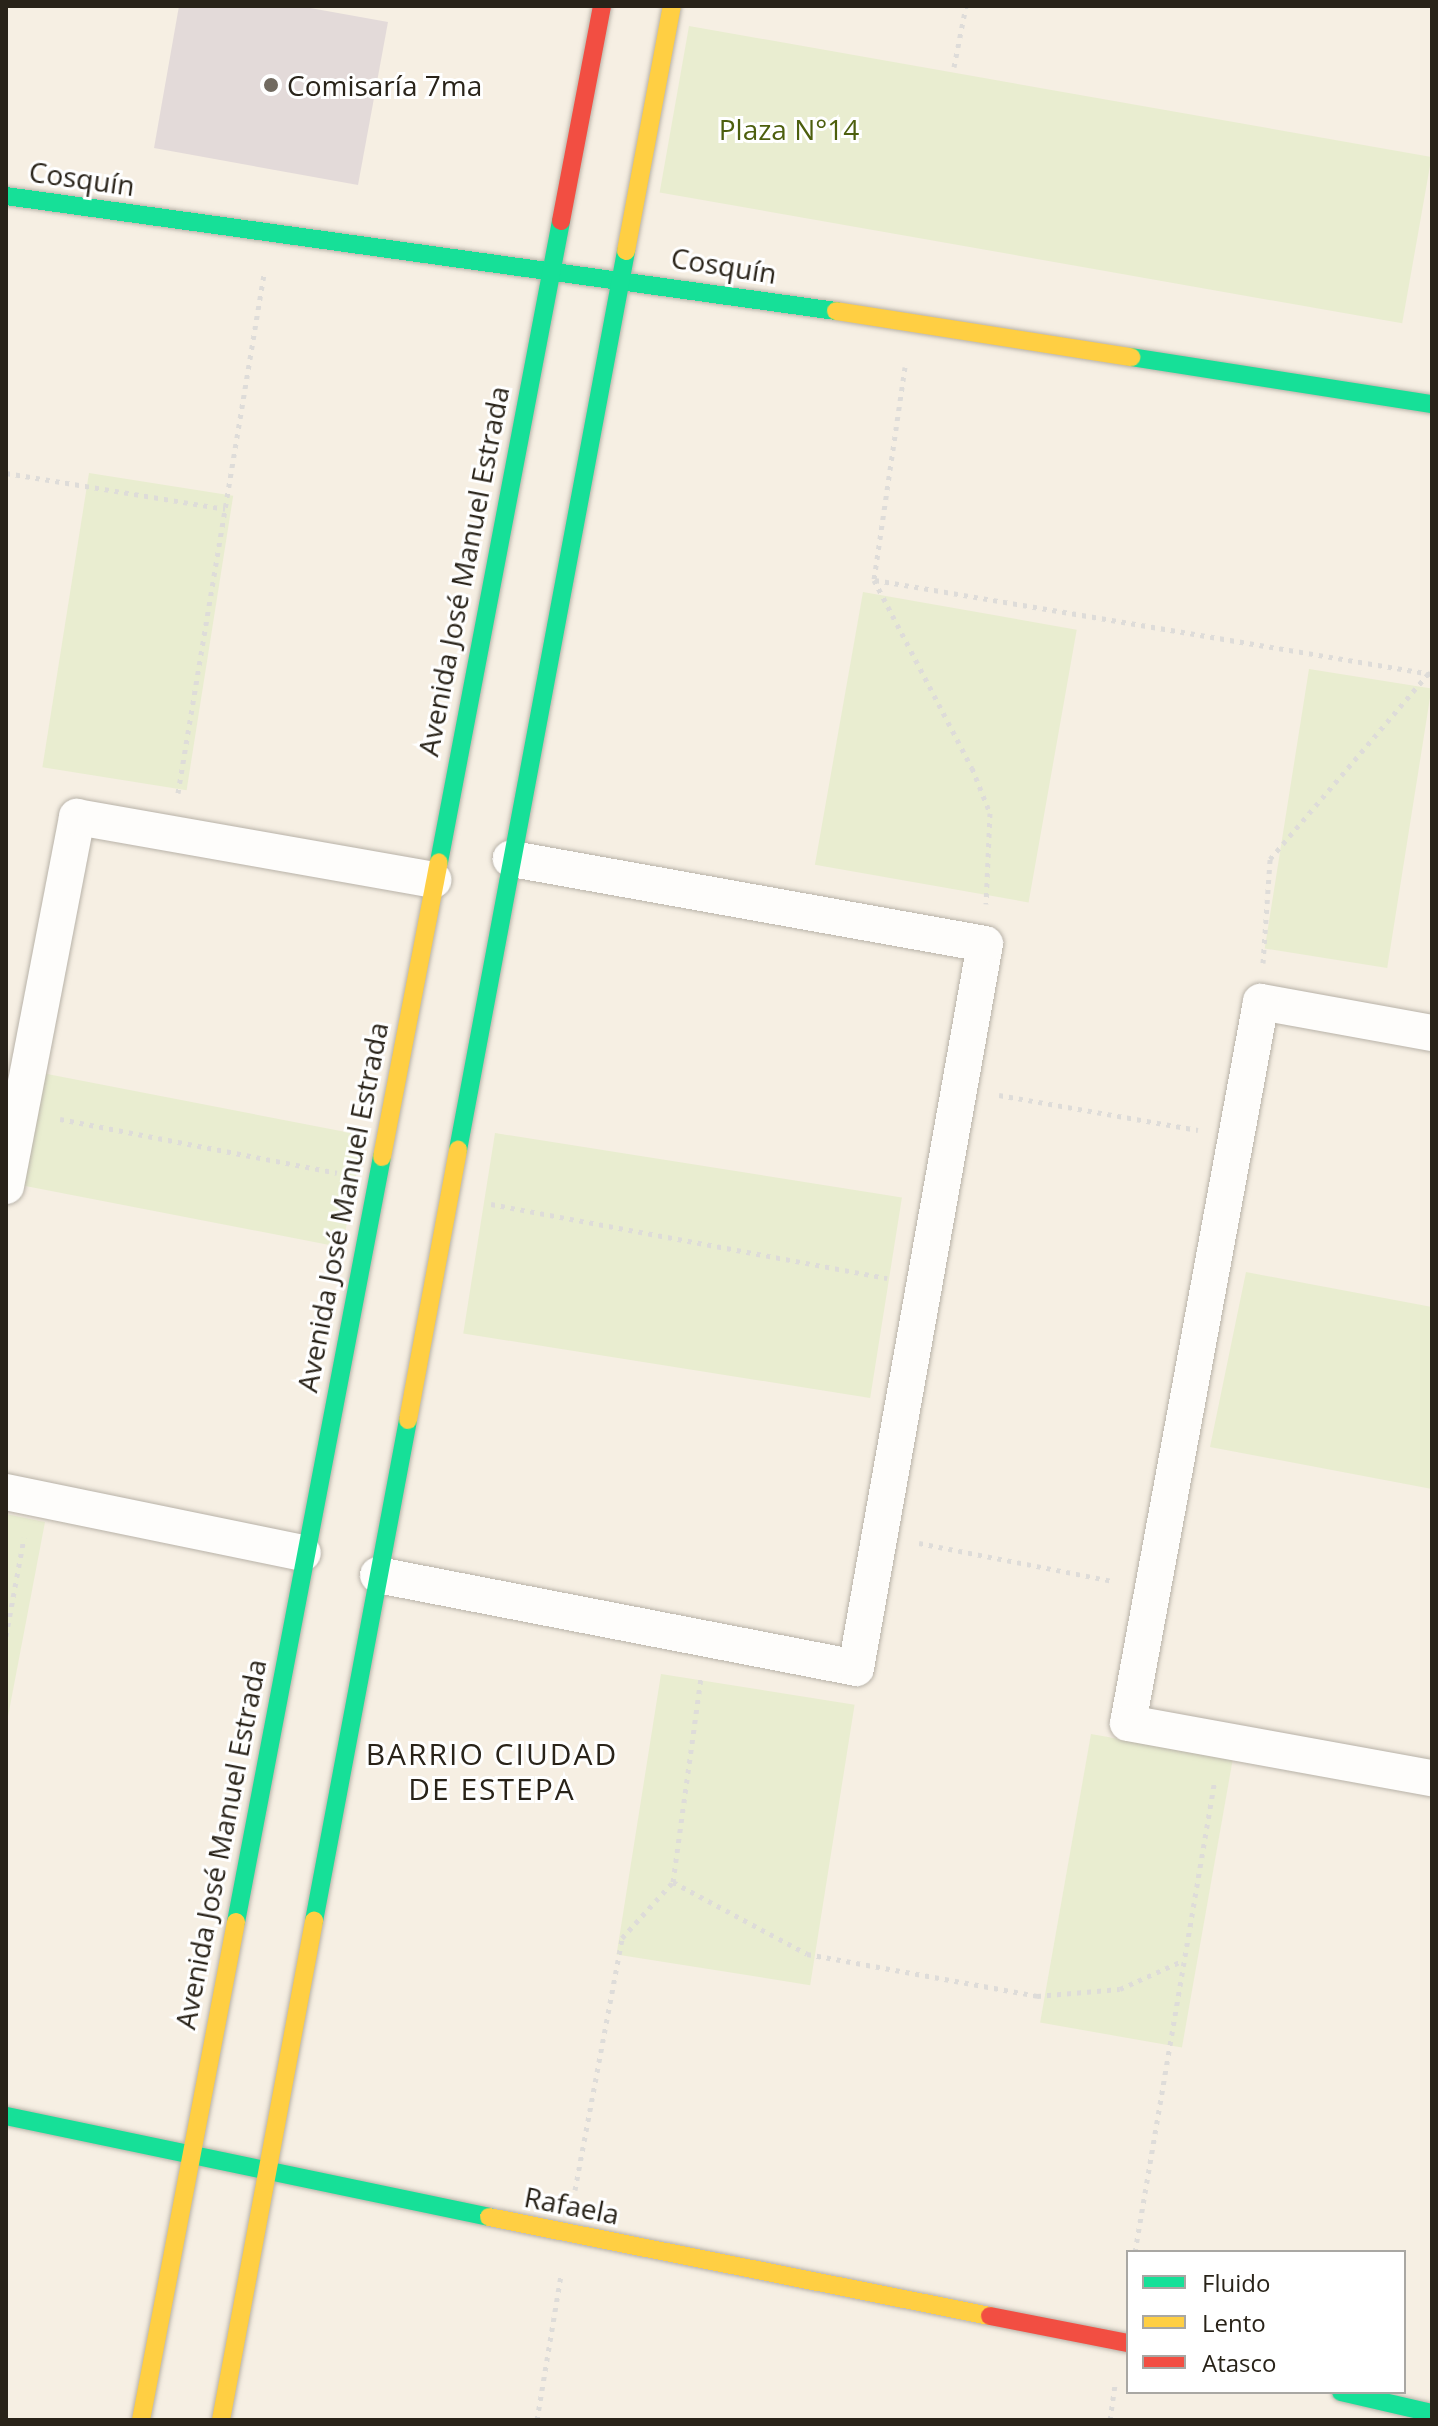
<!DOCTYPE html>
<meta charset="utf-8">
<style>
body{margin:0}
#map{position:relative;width:1438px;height:2426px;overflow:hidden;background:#f6efe3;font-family:"Open Sans",sans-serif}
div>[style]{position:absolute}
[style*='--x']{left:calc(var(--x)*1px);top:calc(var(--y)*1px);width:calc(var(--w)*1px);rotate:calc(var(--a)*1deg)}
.green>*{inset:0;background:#e9edd0;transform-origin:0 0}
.building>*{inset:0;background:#e3dad9}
.path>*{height:5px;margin-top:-2.5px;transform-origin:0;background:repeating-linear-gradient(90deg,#dedcd9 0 4px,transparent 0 10px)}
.roads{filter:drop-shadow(0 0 2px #b8b2a8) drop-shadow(0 0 2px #b8b2a8)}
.street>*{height:36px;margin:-18px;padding:0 18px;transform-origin:18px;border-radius:18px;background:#fefdfb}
.fast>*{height:18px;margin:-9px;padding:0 9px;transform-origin:9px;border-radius:9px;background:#16e098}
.slow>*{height:18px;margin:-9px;padding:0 9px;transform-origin:9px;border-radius:9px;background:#ffcf43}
.jam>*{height:18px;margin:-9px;padding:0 9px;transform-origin:9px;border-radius:9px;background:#f24e42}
.dots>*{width:22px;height:22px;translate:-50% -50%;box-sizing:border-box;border:4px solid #fff;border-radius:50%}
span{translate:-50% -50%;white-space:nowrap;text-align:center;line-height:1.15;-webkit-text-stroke:6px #fff;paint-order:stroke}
.poi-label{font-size:28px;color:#292319}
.left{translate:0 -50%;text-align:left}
.park-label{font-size:28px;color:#4d5f0e}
.street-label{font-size:28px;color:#292319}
.neighbourhood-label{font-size:30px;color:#292319;letter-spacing:2px}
.frame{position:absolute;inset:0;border:8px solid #292319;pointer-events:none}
.legend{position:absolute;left:1126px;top:2250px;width:280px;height:144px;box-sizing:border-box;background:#fff;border:2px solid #a9a7a3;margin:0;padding:10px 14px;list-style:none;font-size:24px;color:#292319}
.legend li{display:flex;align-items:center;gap:16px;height:40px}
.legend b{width:40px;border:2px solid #a9a7a3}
</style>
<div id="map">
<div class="green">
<div style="left:689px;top:26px;width:754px;height:169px;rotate:10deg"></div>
<div style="left:89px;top:473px;width:146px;height:298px;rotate:9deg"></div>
<div style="left:863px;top:592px;width:217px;height:277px;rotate:10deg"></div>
<div style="left:1309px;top:669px;width:124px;height:283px;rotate:9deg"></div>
<div style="left:42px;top:1073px;width:328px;height:114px;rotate:11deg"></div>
<div style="left:495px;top:1133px;width:412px;height:203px;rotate:9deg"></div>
<div style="clip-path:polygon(1246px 1272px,1432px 1307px,1432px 1489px,1210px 1447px)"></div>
<div style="clip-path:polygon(6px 1514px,45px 1522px,6px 1727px)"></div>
<div style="left:661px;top:1674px;width:196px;height:284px;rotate:9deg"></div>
<div style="left:1091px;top:1734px;width:144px;height:293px;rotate:10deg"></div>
</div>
<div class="building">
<div style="clip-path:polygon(179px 6px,299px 6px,388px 22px,358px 185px,154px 148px)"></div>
</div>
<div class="path">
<div style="--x:954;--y:67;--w:62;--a:-78.9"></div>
<div style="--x:905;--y:367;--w:215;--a:98.3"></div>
<div style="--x:874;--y:580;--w:212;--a:62.5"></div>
<div style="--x:972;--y:768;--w:48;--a:68.2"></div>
<div style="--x:990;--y:813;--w:91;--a:92.5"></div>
<div style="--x:6;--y:473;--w:222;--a:9.3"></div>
<div style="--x:875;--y:580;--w:564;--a:9.6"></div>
<div style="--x:178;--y:793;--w:526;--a:-80.59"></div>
<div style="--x:1263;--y:963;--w:104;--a:-86.1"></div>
<div style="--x:1270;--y:859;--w:250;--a:-49.5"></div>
<div style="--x:999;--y:1095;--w:202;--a:10"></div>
<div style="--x:60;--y:1119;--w:282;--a:11"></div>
<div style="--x:491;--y:1204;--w:403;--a:10.6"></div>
<div style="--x:919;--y:1543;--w:198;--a:11.1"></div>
<div style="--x:6;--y:1636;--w:100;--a:-79.6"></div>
<div style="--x:673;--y:1882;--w:152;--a:28.2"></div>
<div style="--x:807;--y:1954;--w:234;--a:10.3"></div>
<div style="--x:1037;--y:1996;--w:83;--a:-4.8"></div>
<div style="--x:1120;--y:1989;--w:68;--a:-24.3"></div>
<div style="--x:575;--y:2190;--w:256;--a:-79.4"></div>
<div style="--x:622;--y:1938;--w:76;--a:-47.7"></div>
<div style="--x:673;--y:1882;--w:206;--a:-82.2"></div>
<div style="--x:1135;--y:2252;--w:479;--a:-80.4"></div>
<div style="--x:537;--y:2420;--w:147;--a:-80.6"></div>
<div style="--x:1110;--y:2420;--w:35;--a:-82"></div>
</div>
<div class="roads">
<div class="street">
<div style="--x:1432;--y:1033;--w:174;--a:-169.7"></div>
<div style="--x:1261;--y:1002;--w:733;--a:100.45"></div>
<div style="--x:1128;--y:1723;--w:309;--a:10.3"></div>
<div style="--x:6;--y:1186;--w:376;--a:-79.1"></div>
<div style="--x:77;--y:817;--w:362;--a:10"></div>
<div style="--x:6;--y:1492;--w:303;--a:11.6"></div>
<div style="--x:378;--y:1575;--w:487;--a:11"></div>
<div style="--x:856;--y:1668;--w:735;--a:-79.9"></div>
<div style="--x:985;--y:944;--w:482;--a:-169.8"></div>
</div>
<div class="fast">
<div style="--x:6;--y:196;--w:838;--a:7.89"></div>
<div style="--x:1131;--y:357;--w:305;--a:8.9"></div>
<div style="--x:439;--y:862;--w:653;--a:-79.22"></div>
<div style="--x:458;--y:1150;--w:915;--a:-79.41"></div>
<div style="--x:314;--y:1921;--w:510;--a:-79.37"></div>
<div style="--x:236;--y:1922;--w:779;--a:-79.2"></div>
<div style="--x:6;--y:2116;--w:493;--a:11.8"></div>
<div style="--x:1341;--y:2392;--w:93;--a:13"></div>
</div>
<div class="slow">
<div style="--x:626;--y:251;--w:249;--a:-79.4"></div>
<div style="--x:836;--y:311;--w:299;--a:8.9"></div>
<div style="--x:382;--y:1157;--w:300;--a:-79.1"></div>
<div style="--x:408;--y:1420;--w:275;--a:-79.5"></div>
<div style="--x:489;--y:2217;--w:511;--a:11.18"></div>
<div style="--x:141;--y:2420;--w:507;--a:-79.2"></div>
<div style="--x:221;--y:2420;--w:508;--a:-79.44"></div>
</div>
<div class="jam">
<div style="--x:561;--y:221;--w:219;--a:-79.2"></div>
<div style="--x:990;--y:2316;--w:141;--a:11.1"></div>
</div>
</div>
<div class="dots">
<div style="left:271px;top:85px;background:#716a60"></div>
</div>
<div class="poi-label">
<span class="left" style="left:287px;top:85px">Comisaría 7ma</span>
</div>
<div class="park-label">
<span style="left:789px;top:129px">Plaza N°14</span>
</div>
<div class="street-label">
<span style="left:82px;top:178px;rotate:8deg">Cosquín</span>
<span style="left:724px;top:265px;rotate:9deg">Cosquín</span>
<span style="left:463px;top:571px;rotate:-79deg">Avenida José Manuel Estrada</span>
<span style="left:342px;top:1207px;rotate:-79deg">Avenida José Manuel Estrada</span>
<span style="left:220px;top:1844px;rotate:-79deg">Avenida José Manuel Estrada</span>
<span style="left:572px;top:2205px;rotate:11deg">Rafaela</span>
</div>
<div class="neighbourhood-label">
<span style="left:492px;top:1771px">BARRIO CIUDAD<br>DE ESTEPA</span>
</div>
<div class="frame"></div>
<ul class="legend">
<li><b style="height:10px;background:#16e098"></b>Fluido</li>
<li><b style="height:10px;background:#ffcf43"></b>Lento</li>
<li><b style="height:10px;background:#f24e42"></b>Atasco</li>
</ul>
</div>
